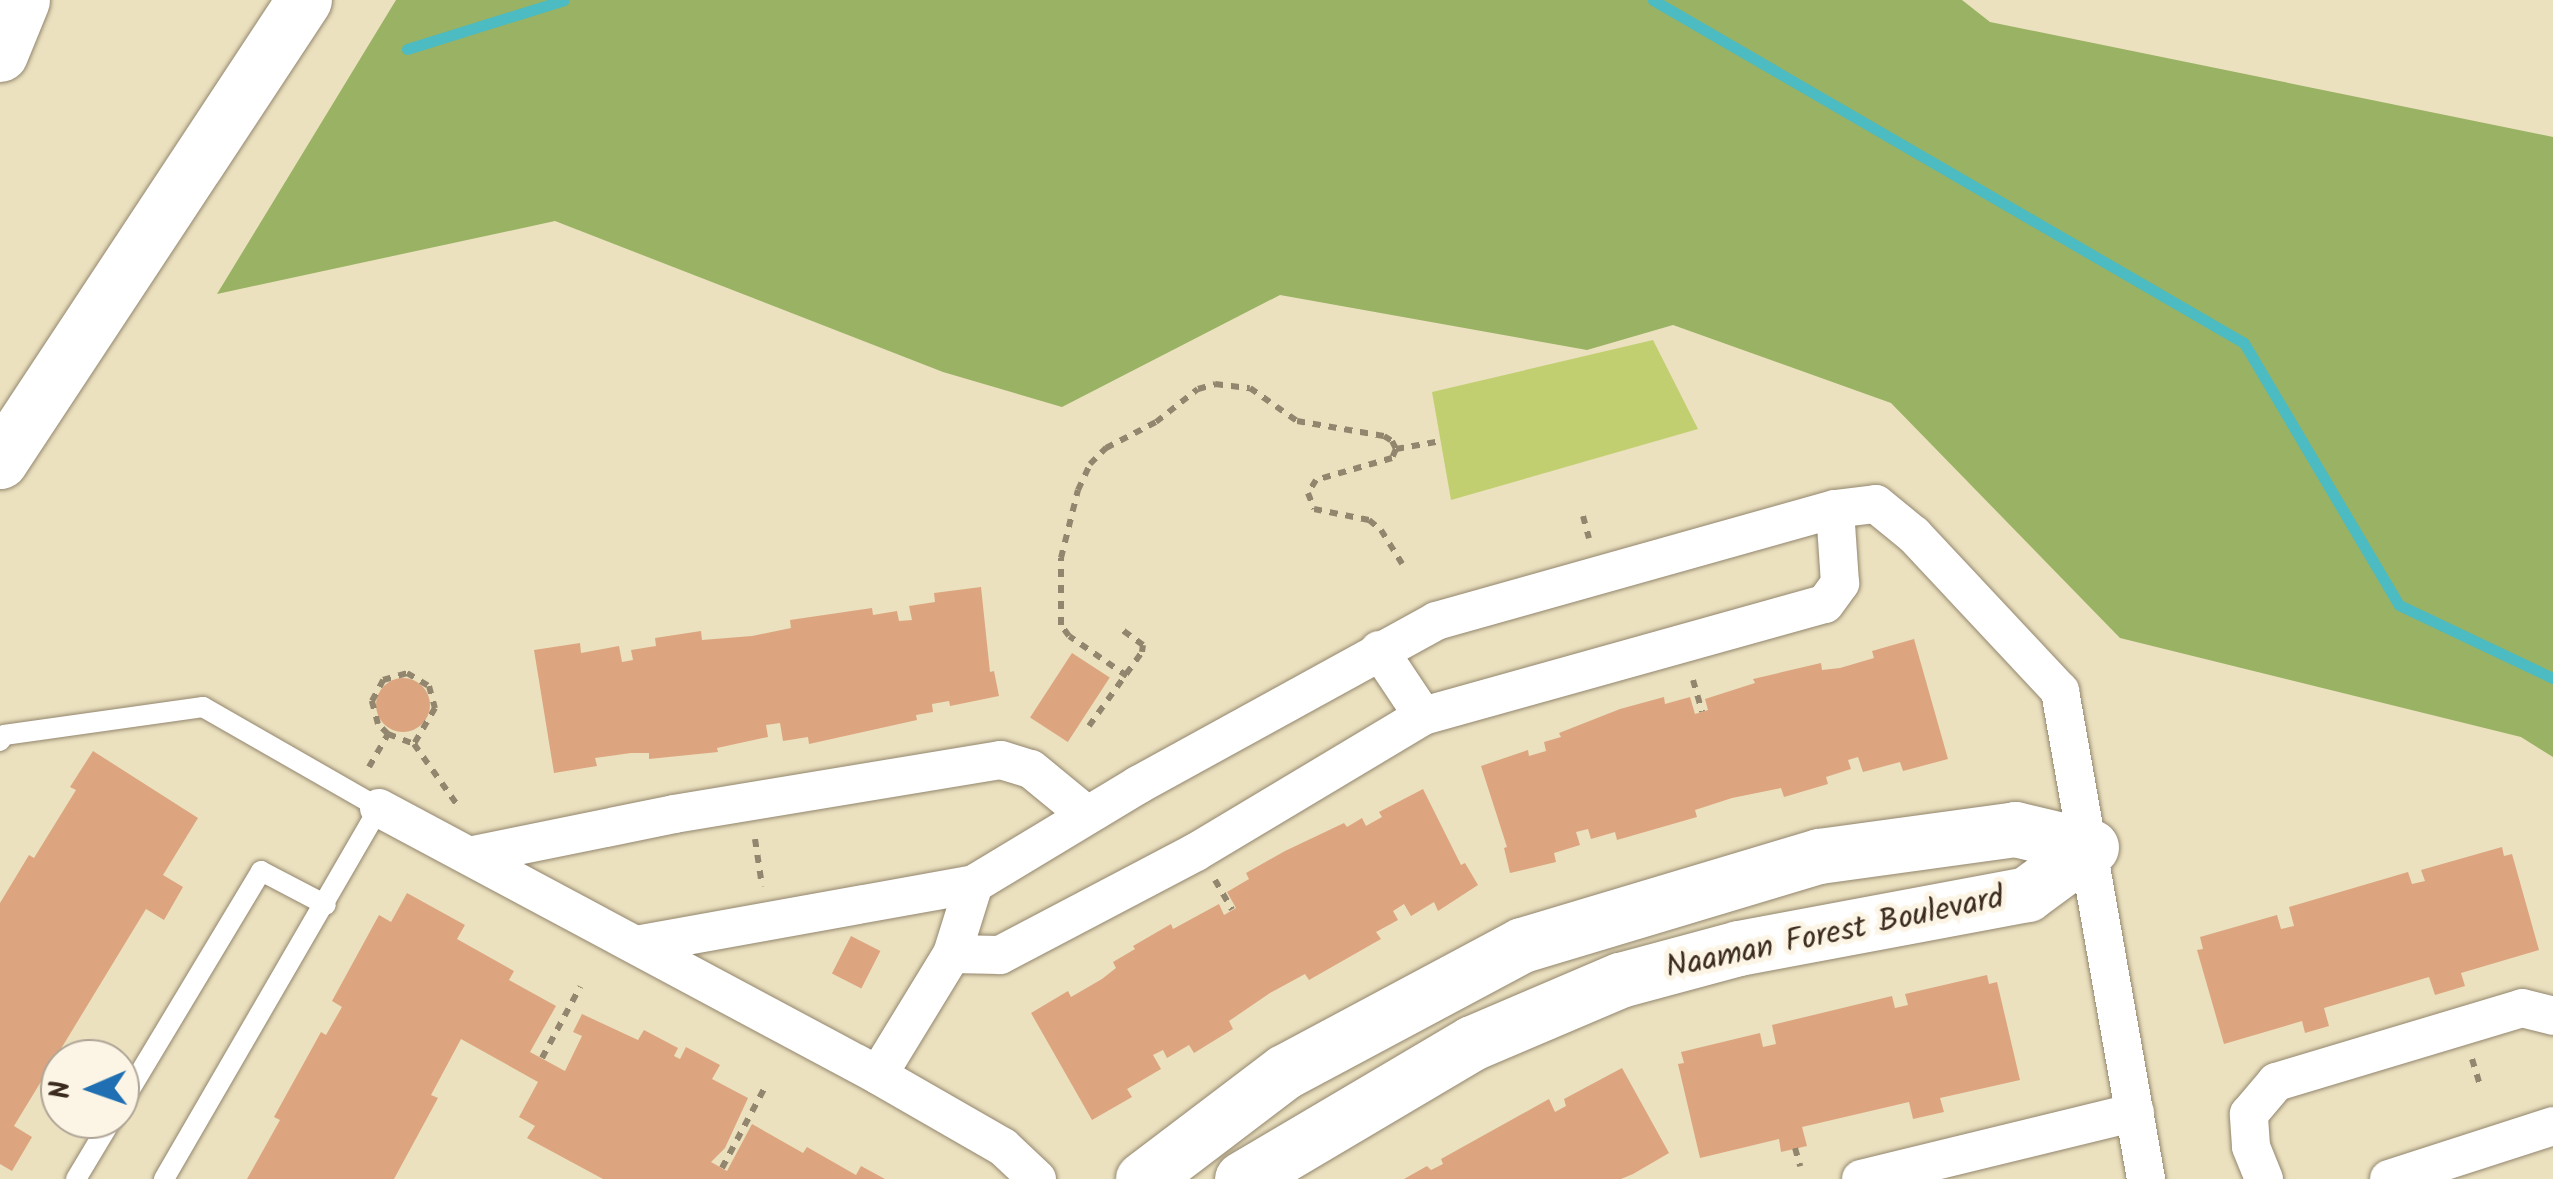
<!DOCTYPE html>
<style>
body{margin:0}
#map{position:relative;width:2553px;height:1179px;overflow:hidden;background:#ebe1bf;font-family:Kalam,sans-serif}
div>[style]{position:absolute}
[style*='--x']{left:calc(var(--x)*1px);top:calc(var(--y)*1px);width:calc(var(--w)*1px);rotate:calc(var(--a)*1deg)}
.green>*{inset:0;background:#c2cf71}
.forest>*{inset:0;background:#99b263}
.stream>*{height:11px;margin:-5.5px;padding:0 5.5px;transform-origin:5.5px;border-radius:5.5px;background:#4cbbc2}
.building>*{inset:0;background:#dca57f;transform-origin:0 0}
.round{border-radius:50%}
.path>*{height:6px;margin-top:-3px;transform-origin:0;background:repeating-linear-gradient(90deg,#93866e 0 8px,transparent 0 16px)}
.roads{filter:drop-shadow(0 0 2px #93866e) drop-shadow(0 0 2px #93866e)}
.lane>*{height:20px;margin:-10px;padding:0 10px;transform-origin:10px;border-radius:10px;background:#fff}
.street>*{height:38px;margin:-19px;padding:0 19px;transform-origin:19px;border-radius:19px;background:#fff}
.secondary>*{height:55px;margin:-27.5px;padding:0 27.5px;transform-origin:27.5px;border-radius:27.5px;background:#fff}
.highway>*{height:55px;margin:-27.5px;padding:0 27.5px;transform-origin:27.5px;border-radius:27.5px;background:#fff}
span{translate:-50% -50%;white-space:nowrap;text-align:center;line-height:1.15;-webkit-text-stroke:10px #fcf5e5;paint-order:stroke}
.street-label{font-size:32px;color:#3b2a1e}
.north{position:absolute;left:40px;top:1039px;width:100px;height:100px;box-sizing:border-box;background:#fcf5e5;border:2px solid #afa495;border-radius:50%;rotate:268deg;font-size:28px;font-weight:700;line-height:40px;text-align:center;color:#3b2a1e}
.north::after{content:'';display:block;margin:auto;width:35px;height:45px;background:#1f6fb2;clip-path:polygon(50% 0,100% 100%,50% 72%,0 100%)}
</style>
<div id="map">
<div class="green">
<div style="clip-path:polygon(1653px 340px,1698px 429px,1451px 500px,1432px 392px)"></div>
</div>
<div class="forest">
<div style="clip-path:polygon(396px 0,1962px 0,1990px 22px,2553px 137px,2553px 757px,2521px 737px,2120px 638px,1891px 403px,1673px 325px,1587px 350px,1280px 295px,1062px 407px,943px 372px,555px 221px,217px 294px)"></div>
</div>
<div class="stream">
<div style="--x:1653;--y:0;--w:683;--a:30.13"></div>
<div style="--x:2244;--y:343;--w:304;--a:59.4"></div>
<div style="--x:2399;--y:605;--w:170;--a:25.4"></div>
<div style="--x:407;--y:49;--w:164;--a:-17.3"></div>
</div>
<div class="building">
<div style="clip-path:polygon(981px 587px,990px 672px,994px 671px,999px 696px,950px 706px,949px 701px,932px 704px,933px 712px,916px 715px,917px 720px,809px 744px,808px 737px,783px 741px,780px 723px,766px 725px,768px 737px,717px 748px,718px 752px,649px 759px,649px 753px,631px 753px,595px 758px,597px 766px,554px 773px,534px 650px,580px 643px,581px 653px,619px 646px,622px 662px,633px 660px,631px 650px,656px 646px,655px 638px,701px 631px,702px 640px,752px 636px,791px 628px,790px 620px,872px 608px,873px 615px,897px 611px,899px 621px,912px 620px,909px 606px,935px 602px,934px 593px)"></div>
<div style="clip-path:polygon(1914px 639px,1948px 759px,1903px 771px,1900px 762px,1863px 772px,1858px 757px,1848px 760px,1851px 769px,1826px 777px,1828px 784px,1784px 797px,1781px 788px,1732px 798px,1695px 810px,1697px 817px,1617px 840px,1615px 832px,1591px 839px,1588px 829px,1576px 832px,1580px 845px,1554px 853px,1556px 862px,1510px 873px,1504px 848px,1507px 847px,1481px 766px,1528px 750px,1529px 756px,1546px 751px,1544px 742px,1561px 737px,1559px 733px,1620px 709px,1664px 697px,1665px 704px,1690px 697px,1695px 714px,1708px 710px,1705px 699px,1755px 683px,1753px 679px,1821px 663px,1822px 670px,1840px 668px,1874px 658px,1872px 651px)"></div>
<div style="left:1072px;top:653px;width:45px;height:77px;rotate:33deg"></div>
<div class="round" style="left:376px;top:678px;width:54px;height:54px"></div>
<div style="clip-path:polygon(93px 751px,198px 818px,163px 875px,183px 887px,164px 920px,146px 909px,14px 1126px,32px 1137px,12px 1171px,0 1164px,0 903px,29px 855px,34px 858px,76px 790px,70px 787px)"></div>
<div style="clip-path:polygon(1423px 789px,1461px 865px,1465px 863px,1478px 885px,1438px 911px,1434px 902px,1411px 916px,1404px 904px,1393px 911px,1398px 920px,1376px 932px,1381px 939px,1309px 980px,1305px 974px,1270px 993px,1229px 1021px,1233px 1029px,1194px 1053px,1189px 1045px,1167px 1058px,1163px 1050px,1153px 1055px,1161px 1069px,1127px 1089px,1132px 1097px,1092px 1120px,1031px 1013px,1068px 991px,1071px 997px,1102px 979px,1116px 968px,1113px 962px,1135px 949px,1133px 946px,1171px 924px,1173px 929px,1219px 904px,1224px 915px,1236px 908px,1227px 892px,1249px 879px,1246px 873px,1285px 851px,1344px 823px,1347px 827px,1362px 818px,1366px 826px,1382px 817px,1379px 812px)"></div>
<div style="clip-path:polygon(2502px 847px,2504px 856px,2512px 854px,2539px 950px,2461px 973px,2465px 986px,2435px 995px,2429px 977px,2324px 1008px,2329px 1026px,2305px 1033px,2302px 1021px,2224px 1044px,2197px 950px,2203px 949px,2200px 937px,2277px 915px,2281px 929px,2294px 926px,2289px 907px,2408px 872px,2412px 884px,2425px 881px,2421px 870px)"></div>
<div style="clip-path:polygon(407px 893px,465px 925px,457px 939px,514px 971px,509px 980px,556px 1006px,530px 1052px,565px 1071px,582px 1036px,573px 1032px,582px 1014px,638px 1040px,644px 1030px,678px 1048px,674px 1056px,680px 1059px,686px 1047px,720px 1065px,712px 1079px,748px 1098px,725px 1148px,711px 1162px,727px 1171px,752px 1124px,803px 1153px,807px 1147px,856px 1175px,861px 1166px,885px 1179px,603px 1179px,527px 1138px,535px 1126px,519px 1117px,538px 1082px,461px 1039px,431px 1095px,438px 1098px,394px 1179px,247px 1179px,280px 1120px,274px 1117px,321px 1032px,326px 1035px,342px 1007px,332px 1001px,379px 915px,391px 922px)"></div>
<div style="left:851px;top:936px;width:33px;height:42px;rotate:27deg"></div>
<div style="clip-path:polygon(1987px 975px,1989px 984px,1997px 982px,2020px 1080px,1940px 1098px,1944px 1112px,1913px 1119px,1909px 1102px,1802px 1127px,1807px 1146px,1781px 1152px,1779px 1139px,1700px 1158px,1678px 1064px,1684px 1063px,1681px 1052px,1760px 1033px,1763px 1047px,1776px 1044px,1772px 1025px,1892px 996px,1895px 1008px,1908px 1005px,1905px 994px)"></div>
<div style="clip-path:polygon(1622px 1068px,1669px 1153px,1633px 1174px,1621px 1179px,1404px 1179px,1427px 1166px,1431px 1170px,1443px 1164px,1441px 1159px,1549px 1099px,1555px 1112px,1566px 1106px,1564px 1099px)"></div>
</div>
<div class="path">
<div style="--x:1396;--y:449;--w:46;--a:-10.1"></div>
<div style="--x:1583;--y:516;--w:23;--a:75"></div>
<div style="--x:1127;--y:676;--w:70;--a:-145.4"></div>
<div style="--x:1069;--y:636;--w:14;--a:-126"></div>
<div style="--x:1061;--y:625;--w:67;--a:-90"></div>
<div style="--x:1061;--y:558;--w:70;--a:-76"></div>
<div style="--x:1078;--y:490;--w:29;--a:-65"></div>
<div style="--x:1090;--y:464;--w:23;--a:-45"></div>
<div style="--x:1106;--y:448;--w:56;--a:-27.5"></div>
<div style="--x:1156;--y:422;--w:53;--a:-38.2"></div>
<div style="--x:1198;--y:389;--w:18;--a:-16"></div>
<div style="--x:1215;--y:384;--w:35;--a:7"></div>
<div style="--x:1250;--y:388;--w:57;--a:35.1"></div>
<div style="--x:1297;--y:421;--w:88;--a:9.8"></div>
<div style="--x:1384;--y:436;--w:9;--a:32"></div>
<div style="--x:1392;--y:441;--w:9;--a:63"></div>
<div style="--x:1396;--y:449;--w:10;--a:114"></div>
<div style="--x:1392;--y:458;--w:79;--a:163.9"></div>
<div style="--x:1316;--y:480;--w:15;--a:122"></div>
<div style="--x:1308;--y:493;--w:17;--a:69"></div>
<div style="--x:1314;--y:509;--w:56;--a:11.3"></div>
<div style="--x:1369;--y:520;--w:16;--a:40"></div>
<div style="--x:1381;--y:530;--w:40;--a:58"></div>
<div style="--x:1693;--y:680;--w:33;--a:74"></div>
<div style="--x:1089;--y:726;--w:91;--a:-54.4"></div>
<div style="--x:1142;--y:652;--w:7;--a:-82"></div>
<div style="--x:1143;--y:645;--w:26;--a:-144"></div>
<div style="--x:388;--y:734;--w:14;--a:-135"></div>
<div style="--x:378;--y:724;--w:24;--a:-105"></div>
<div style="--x:372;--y:701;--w:24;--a:-62"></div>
<div style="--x:383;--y:680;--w:25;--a:-16"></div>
<div style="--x:407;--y:673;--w:26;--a:31"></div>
<div style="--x:429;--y:686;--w:23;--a:75"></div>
<div style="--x:435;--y:708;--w:42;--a:120.3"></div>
<div style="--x:369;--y:767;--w:38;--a:-60"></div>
<div style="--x:388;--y:734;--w:28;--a:21"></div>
<div style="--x:414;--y:744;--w:76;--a:54.6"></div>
<div style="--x:755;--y:839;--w:48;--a:81.5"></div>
<div style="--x:1215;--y:880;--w:34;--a:60"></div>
<div style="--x:542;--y:1058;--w:81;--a:-61.8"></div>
<div style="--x:2472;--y:1059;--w:30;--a:73"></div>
<div style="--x:1795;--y:1148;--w:19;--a:74"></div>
<div style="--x:722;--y:1168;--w:92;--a:-62"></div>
</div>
<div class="roads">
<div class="lane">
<div style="--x:0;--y:741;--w:7;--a:-56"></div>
<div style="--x:4;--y:735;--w:201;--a:-8"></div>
<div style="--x:203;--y:707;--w:203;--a:29.8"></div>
<div style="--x:379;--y:808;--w:429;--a:120.1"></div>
<div style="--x:120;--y:1106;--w:274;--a:-59"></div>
<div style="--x:261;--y:871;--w:73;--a:27.6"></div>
<div style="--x:76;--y:1179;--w:70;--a:-59"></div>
</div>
<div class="street">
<div style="--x:1379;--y:650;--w:79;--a:56.3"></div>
<div style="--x:379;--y:808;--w:566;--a:28.15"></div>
<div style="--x:473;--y:855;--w:205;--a:-11.5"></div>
<div style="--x:674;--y:814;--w:331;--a:-9.4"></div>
<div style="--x:1001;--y:760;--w:31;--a:17"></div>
<div style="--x:1031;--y:769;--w:72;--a:39.4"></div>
<div style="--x:636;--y:945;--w:343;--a:-10.2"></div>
<div style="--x:952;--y:954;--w:48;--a:1.2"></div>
<div style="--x:1000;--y:955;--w:221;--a:-27.7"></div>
<div style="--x:1196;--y:852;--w:265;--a:-30.9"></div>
<div style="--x:1423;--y:716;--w:417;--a:-15.6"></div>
<div style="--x:1825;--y:604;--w:26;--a:-54"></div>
<div style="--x:1840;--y:583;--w:74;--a:-93.9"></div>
<div style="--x:1037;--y:1179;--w:47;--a:-136.7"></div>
<div style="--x:1003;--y:1147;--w:144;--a:-150.1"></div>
<div style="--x:878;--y:1075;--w:142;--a:-58.6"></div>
<div style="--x:952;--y:954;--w:73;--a:-72.6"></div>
<div style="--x:974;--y:884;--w:192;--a:-31.1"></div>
<div style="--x:1138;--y:785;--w:340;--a:-28.8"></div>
<div style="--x:1436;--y:621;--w:414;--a:-15.7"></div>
<div style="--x:1835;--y:509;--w:41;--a:-7"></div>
<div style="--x:1876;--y:504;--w:49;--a:39.2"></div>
<div style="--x:1914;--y:535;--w:214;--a:46.9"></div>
<div style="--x:2060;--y:691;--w:496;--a:80"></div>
<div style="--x:1861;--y:1179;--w:282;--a:-13.7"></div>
<div style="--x:2264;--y:1179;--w:35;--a:-112"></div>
<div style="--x:2251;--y:1146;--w:32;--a:-94"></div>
<div style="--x:2249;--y:1114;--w:42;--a:-49.8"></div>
<div style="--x:2276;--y:1082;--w:257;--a:-16.7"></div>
<div style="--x:2522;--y:1008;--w:32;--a:14"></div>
<div style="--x:2389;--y:1179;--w:172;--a:-17.9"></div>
</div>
<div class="secondary">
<div style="--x:0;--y:461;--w:552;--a:-56.6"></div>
<div style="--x:1143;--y:1179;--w:177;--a:-37.2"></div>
<div style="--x:1284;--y:1072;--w:270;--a:-28.1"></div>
<div style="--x:1522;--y:945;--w:310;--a:-16.7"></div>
<div style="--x:1819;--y:856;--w:198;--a:-7.8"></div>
<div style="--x:2015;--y:829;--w:78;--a:13.3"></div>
<div style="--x:1242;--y:1179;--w:267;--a:-30.6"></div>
<div style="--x:1472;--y:1043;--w:161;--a:-23.1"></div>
<div style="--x:1620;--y:980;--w:123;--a:-15.1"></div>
<div style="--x:1739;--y:948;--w:293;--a:-10.6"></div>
<div style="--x:2027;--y:894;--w:79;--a:-36.3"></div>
</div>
<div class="highway">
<div style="--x:0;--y:54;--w:58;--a:-67.8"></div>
</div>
</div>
<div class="street-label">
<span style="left:1835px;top:934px;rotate:-12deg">Naaman Forest Boulevard</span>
</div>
<div class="north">N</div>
</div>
